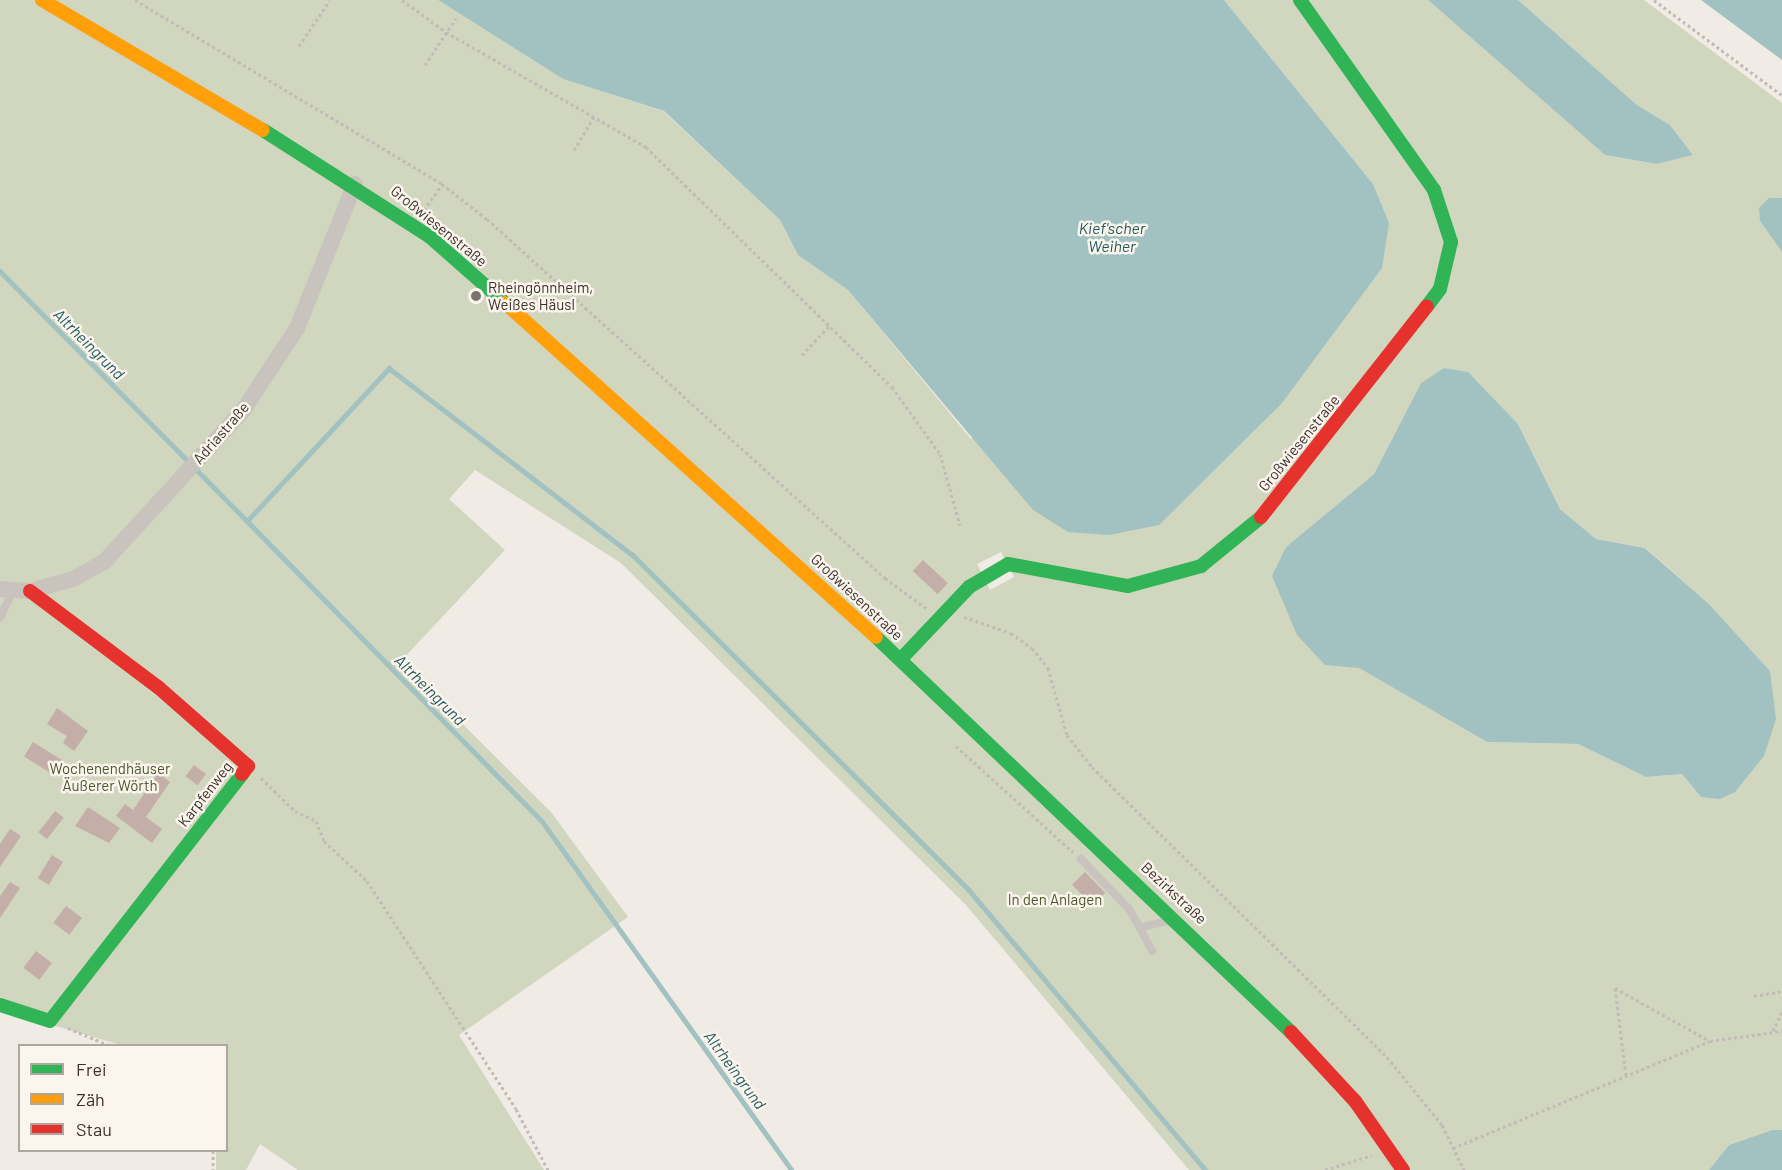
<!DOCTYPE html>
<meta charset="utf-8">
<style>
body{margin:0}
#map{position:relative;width:1782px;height:1170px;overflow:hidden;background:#f0ebe5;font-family:Barlow,sans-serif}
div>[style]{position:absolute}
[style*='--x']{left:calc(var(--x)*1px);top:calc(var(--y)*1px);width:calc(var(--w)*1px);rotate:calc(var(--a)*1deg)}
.green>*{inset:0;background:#d1d6bf}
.water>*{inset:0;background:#a1c2c1}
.stream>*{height:4.5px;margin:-2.25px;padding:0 2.25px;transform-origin:2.25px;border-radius:2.25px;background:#a1c2c1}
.building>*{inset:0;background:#c3afa7;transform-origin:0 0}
.path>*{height:3px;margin-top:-1.5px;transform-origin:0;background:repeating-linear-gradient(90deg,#c2bbb6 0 3px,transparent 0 6px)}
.lane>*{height:8px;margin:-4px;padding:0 4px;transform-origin:4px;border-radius:4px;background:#c9c3be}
.street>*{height:16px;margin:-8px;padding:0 8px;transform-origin:8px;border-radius:8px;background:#c9c3be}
.fast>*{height:14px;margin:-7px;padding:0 7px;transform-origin:7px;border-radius:7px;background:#30b455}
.slow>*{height:14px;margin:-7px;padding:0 7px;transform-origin:7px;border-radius:7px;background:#ff9f0a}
.jam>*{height:14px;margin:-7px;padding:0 7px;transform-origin:7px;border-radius:7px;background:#e5322d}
.dots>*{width:16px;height:16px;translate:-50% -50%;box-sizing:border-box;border:3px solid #fbf5ee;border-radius:50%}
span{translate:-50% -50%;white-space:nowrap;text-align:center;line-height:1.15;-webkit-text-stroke:5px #fbf5ee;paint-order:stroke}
.street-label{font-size:15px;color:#3b302b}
.poi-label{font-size:15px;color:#3b302b}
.left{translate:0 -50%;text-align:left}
.park-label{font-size:15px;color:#4a5a2e}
.water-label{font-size:16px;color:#1f5a5e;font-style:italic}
.legend{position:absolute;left:18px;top:1044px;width:210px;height:108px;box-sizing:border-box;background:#fbf5ee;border:2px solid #aea6a0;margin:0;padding:8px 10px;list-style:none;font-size:18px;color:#3b302b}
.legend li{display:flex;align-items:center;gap:12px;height:30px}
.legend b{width:30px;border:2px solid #aea6a0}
</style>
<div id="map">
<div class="green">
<div style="clip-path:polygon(evenodd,0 0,438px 0,563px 79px,663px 111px,780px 220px,798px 255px,848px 290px,971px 439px,1373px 184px,1224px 0,1428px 0,1605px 155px,1657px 164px,1693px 155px,1670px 125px,1637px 105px,1518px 0,1644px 0,1782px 103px,1782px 198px,1769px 198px,1760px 221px,1782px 252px,1782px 1130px,1729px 1145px,1709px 1170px,1189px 1170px,966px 905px,621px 563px,475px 470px,449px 499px,505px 550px,400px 662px,551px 812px,628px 917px,459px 1035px,544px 1170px,298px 1170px,260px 1144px,246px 1170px,216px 1170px,216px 1151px,226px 1150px,226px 1046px,121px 1045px,0 1010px,0 0,1445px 368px,1468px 373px,1518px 424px,1560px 509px,1596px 539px,1646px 548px,1709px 604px,1770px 671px,1701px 797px,1682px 774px,1646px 777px,1578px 744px,1487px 742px,1359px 668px,1286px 547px,1374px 474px,1421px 383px,1445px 368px,0 0,1001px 552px,1014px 577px,990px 590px,977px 564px,1001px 552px)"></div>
</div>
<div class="water">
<div style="clip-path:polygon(438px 0,1224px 0,1373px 184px,1389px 223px,1382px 268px,1282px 403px,1159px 525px,1109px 535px,1068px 532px,1033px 510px,848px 290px,798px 255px,780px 220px,664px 111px,563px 79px)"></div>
<div style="clip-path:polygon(1428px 0,1518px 0,1637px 105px,1670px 125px,1693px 155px,1657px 164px,1605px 155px)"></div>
<div style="clip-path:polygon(1701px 0,1782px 0,1782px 60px)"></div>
<div style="clip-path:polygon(1769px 198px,1782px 198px,1782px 252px,1760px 221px,1759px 208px)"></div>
<div style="clip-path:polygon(1444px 368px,1468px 372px,1518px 424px,1560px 509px,1596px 539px,1645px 548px,1709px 604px,1770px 671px,1776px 719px,1764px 756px,1735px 792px,1720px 799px,1701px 797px,1682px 774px,1646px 777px,1578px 744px,1487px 742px,1359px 668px,1325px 665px,1297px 635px,1272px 576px,1286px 547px,1374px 474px,1421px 383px)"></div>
<div style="clip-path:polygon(1773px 1130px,1782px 1130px,1782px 1170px,1709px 1170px,1729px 1145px)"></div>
</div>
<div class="stream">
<div style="--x:0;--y:271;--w:269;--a:45.3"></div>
<div style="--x:195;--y:468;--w:495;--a:45.5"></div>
<div style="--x:542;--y:821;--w:429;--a:54.4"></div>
<div style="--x:247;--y:521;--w:209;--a:-47.1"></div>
<div style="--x:389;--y:368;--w:307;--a:37.5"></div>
<div style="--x:633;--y:555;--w:474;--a:44.9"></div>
<div style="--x:969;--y:890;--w:367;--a:49.8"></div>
</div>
<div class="building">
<div style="left:923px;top:560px;width:34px;height:15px;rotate:43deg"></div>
<div style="clip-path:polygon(57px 708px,88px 731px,74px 751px,63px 743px,67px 736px,47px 724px)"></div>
<div style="left:33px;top:742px;width:36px;height:17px;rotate:32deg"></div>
<div style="left:194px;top:765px;width:15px;height:14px;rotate:37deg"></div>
<div style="clip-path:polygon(158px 773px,170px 782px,146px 817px,162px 829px,152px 843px,116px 816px,125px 804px,133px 810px)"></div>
<div style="clip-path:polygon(88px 807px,120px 828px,109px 843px,75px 826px)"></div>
<div style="left:55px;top:811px;width:11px;height:27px;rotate:38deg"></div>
<div style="clip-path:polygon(10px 829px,21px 836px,0 867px,0 844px)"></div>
<div style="left:52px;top:855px;width:13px;height:27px;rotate:32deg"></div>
<div style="left:1085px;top:872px;width:29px;height:18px;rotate:46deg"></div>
<div style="clip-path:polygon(10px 882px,20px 888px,0 918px,0 896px)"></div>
<div style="left:66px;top:906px;width:20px;height:21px;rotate:37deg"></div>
<div style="left:36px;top:951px;width:20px;height:21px;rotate:37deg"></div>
</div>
<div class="path">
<div style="--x:135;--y:0;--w:358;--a:30.9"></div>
<div style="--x:442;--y:184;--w:57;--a:37.9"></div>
<div style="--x:487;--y:219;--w:536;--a:42.05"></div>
<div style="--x:885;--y:578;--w:51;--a:36.2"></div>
<div style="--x:402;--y:0;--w:54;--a:36"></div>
<div style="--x:446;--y:32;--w:231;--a:29.9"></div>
<div style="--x:646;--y:147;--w:344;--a:44.3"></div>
<div style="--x:892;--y:387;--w:82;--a:54.4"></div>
<div style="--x:940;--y:454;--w:74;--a:74.3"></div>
<div style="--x:1654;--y:0;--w:159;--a:36.6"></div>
<div style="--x:299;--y:46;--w:55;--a:-56"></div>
<div style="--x:425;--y:65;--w:56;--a:-56.6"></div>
<div style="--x:574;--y:150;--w:39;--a:-59"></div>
<div style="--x:424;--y:210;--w:32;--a:-55"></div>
<div style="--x:802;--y:355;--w:41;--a:-47"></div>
<div style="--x:964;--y:617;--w:50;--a:18.8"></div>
<div style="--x:1011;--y:633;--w:26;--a:36"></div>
<div style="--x:1032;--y:648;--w:26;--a:51"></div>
<div style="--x:1048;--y:668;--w:70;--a:74.2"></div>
<div style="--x:1067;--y:735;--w:41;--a:52"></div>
<div style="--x:1092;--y:767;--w:414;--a:44.5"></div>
<div style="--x:1387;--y:1057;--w:87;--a:51"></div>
<div style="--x:1442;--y:1125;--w:50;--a:63.9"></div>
<div style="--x:956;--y:746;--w:158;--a:42.2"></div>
<div style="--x:261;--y:778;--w:47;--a:44.1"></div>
<div style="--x:295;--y:811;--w:23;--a:25"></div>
<div style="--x:316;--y:821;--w:22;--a:68"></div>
<div style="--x:324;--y:841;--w:59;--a:42.9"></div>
<div style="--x:367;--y:881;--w:272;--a:56.8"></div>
<div style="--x:516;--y:1109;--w:69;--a:62.3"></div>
<div style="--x:1754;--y:996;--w:28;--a:-10"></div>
<div style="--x:68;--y:1028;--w:47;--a:22.7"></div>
<div style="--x:1773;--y:1031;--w:21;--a:-65"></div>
<div style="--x:1626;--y:1075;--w:88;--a:-97.2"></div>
<div style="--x:1615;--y:988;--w:109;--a:29.2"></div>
<div style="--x:1453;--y:1148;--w:278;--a:-22.6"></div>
<div style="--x:1710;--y:1041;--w:73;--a:-7.9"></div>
<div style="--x:213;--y:1150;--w:20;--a:90"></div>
<div style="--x:1325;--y:1170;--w:49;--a:-17.7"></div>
</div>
<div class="lane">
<div style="--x:0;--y:618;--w:29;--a:-65"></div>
<div style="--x:1081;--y:859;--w:69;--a:46.2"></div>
<div style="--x:1129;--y:909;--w:22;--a:60"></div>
<div style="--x:1140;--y:928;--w:35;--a:-15"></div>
<div style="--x:1140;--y:928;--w:26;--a:62"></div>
</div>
<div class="street">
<div style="--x:0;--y:589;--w:30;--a:4"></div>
<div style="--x:30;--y:591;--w:45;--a:-15.6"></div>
<div style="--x:73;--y:579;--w:35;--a:-29"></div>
<div style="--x:104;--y:562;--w:207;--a:-47.5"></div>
<div style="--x:244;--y:409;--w:97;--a:-56.8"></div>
<div style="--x:297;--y:328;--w:155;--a:-68.1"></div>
</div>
<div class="fast">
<div style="--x:1300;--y:0;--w:232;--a:54.8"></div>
<div style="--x:1434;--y:190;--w:55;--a:71.9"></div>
<div style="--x:1451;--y:242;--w:48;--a:103.2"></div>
<div style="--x:1440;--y:289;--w:21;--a:127"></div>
<div style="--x:263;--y:130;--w:197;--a:32.6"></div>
<div style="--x:429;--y:236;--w:101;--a:41.4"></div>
<div style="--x:876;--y:637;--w:573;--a:43.59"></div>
<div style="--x:901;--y:659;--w:99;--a:-46.6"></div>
<div style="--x:969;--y:587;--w:45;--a:-30.5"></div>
<div style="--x:1008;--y:564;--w:122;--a:10.4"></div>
<div style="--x:1128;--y:586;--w:76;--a:-15.3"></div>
<div style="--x:1201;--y:566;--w:77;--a:-39.2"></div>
<div style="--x:0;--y:1005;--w:52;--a:17.7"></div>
<div style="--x:50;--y:1021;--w:313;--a:-52.1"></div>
</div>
<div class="slow">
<div style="--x:42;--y:0;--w:256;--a:30.5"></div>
<div style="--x:505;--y:303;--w:499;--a:42"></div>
</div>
<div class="jam">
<div style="--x:1261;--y:517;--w:268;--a:-51.8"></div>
<div style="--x:30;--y:591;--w:160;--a:36.9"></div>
<div style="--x:158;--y:687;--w:120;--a:41.3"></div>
<div style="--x:248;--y:766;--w:10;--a:127"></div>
<div style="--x:1291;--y:1032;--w:94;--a:47.2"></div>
<div style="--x:1355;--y:1101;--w:84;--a:55.2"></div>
</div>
<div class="dots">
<div style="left:476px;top:296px;background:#7a716c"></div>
</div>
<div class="street-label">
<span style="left:439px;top:226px;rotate:39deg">Großwiesenstraße</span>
<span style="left:221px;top:433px;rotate:-49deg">Adriastraße</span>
<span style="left:1299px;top:443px;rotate:-51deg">Großwiesenstraße</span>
<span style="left:857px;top:597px;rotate:43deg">Großwiesenstraße</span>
<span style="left:205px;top:794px;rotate:-52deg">Karpfenweg</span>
<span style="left:1174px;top:893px;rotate:43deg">Bezirkstraße</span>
</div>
<div class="poi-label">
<span class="left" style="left:488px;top:296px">Rheingönnheim,<br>Weißes Häusl</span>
</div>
<div class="park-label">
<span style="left:110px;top:777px">Wochenendhäuser<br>Äußerer Wörth</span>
<span style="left:1055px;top:900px">In den Anlagen</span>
</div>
<div class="water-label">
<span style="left:1112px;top:237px">Kief'scher<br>Weiher</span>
<span style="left:89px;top:344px;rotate:45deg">Altrheingrund</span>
<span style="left:430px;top:690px;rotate:45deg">Altrheingrund</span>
<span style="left:735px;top:1070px;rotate:54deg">Altrheingrund</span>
</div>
<ul class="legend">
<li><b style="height:8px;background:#30b455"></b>Frei</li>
<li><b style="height:8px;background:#ff9f0a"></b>Zäh</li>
<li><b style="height:8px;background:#e5322d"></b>Stau</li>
</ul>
</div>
